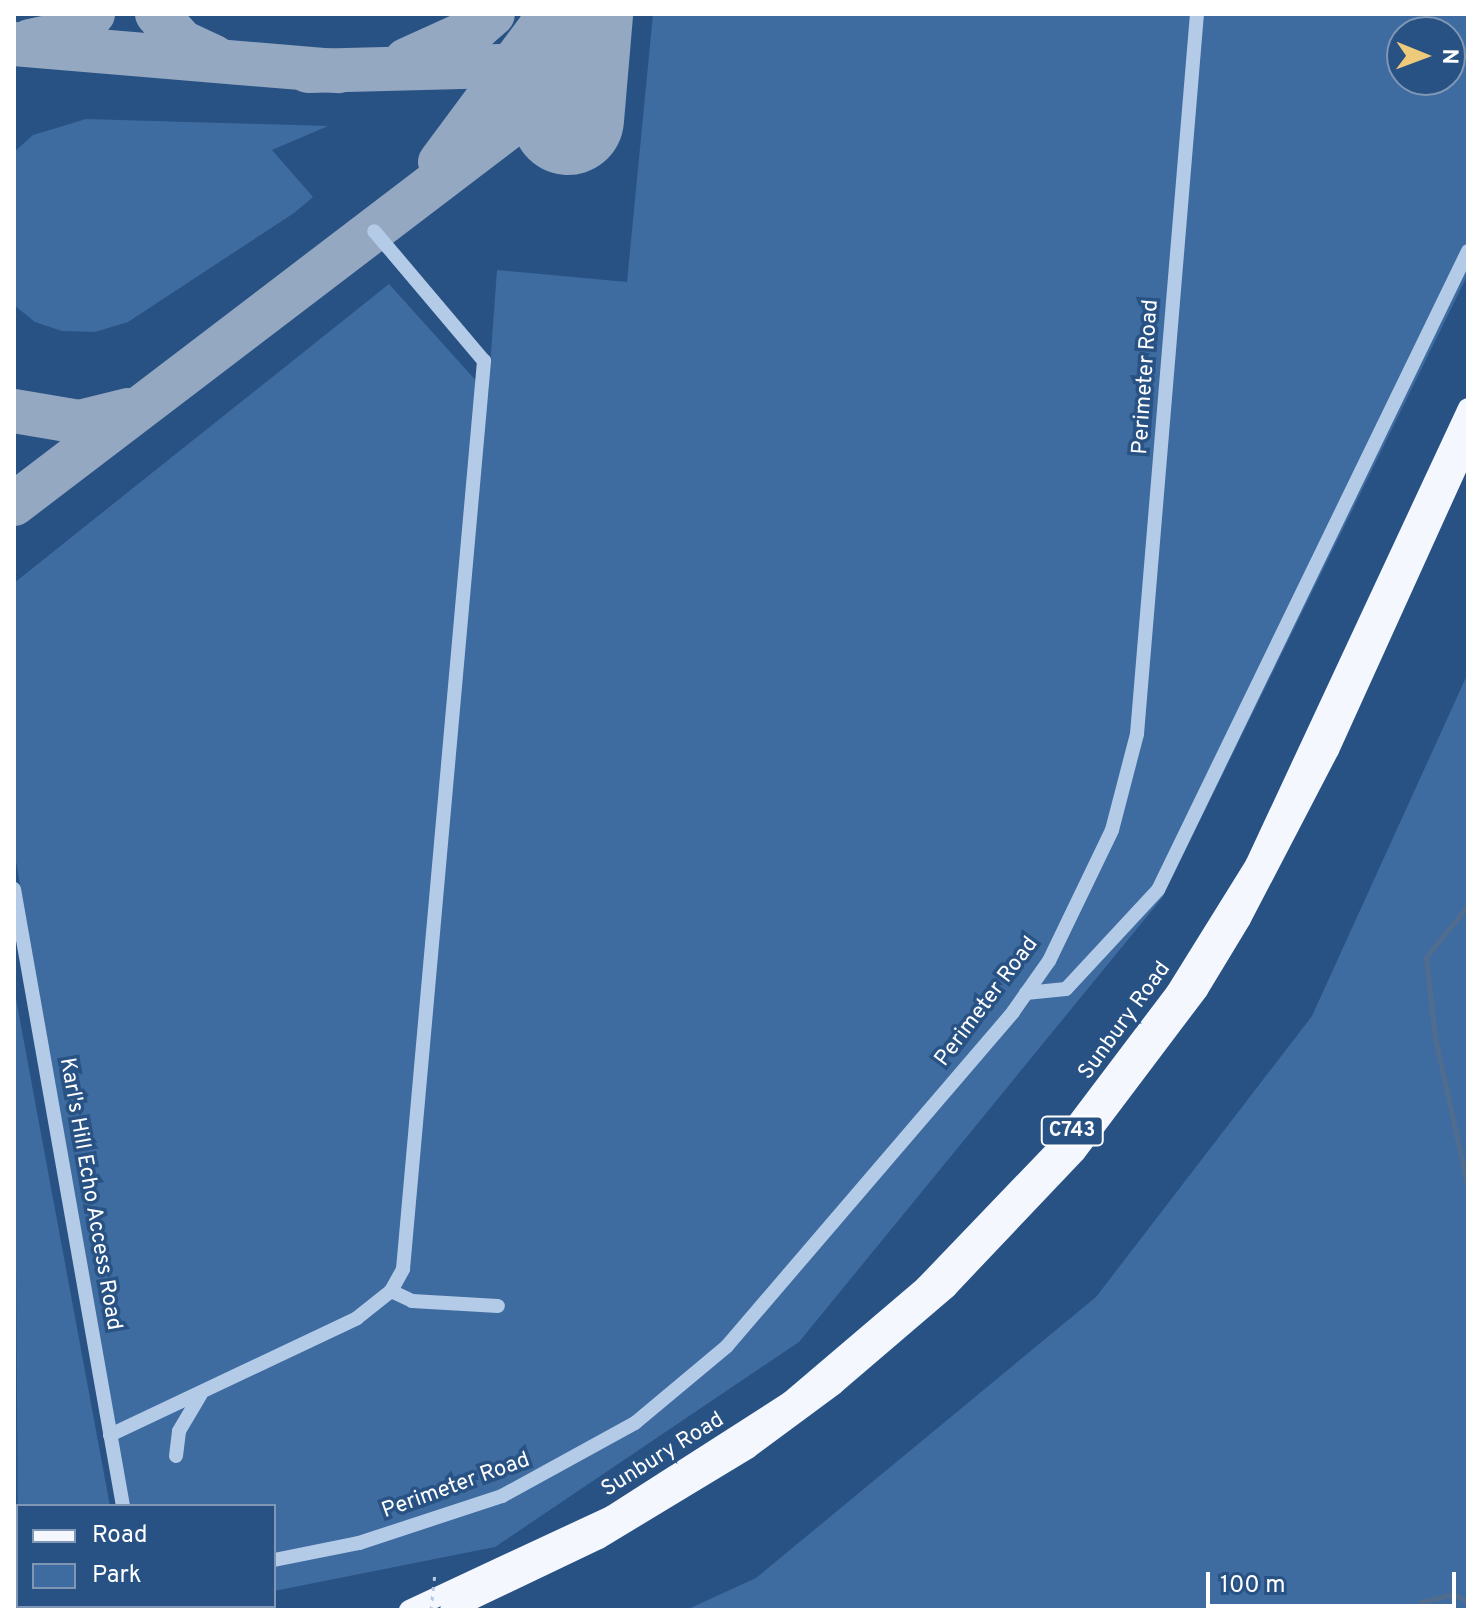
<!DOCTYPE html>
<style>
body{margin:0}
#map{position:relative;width:1482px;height:1624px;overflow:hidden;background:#295284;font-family:Overpass,sans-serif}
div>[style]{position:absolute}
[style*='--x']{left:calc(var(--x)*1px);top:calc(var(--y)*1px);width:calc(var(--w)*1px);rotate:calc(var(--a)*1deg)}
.green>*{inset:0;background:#3e6ba0}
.stream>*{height:5px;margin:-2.5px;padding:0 2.5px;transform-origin:2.5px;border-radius:2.5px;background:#506d90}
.taxiway>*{height:44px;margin:-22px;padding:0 22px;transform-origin:22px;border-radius:22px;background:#94a8c2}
.runway>*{height:112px;margin:-56px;padding:0 56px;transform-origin:56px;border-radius:56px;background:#94a8c2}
.minor>*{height:14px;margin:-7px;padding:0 7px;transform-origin:7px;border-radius:7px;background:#b3cbe7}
.major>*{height:20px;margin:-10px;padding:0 10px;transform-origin:10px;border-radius:10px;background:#f4f8fe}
.path-bridge>*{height:3px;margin-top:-1.5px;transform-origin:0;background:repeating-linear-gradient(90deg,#b3cbe7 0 4px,transparent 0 10px)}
span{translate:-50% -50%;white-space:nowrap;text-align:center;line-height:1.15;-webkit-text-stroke:7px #295284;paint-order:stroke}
.shield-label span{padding:2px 6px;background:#295284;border:2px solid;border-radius:6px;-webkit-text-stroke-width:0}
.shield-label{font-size:20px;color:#fff;font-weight:700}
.street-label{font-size:22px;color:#fff}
.frame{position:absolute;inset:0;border:16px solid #fff;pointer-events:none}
.legend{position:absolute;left:16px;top:1504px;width:260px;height:104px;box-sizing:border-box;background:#295284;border:2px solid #7f97b5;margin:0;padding:10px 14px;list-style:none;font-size:24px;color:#fff}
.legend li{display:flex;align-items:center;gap:16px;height:40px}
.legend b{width:40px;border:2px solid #7f97b5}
.north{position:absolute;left:1386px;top:16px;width:80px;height:80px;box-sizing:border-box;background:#295284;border:2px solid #7f97b5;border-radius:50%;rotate:91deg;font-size:22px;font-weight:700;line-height:32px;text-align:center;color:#fff}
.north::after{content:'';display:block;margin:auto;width:28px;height:36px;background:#eecb7a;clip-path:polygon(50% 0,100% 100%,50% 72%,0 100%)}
.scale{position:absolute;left:1206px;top:1572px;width:250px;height:36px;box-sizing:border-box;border:4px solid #fff;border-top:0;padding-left:10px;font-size:24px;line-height:28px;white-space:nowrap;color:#fff;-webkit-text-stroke:6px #295284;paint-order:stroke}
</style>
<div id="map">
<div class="green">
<div style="clip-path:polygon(evenodd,653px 14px,1468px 14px,1468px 274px,1162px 898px,799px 1342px,495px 1547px,274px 1591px,274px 1506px,130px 1506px,128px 1500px,14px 850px,14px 583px,389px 284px,488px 394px,497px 270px,627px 282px,653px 14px,1402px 32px,1450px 32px,1450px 80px,1402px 80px,1402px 32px)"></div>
<div style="clip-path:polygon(86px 119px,328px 126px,272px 150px,313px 197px,294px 213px,128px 322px,95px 332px,62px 331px,35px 322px,14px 305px,14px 152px,33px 135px)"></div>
<div style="clip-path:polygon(1468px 673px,1468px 1610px,686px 1610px,756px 1578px,1096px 1297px,1312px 1016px)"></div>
<div style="clip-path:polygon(14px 988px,110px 1506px,18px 1506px,18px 1535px)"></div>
</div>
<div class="stream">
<div style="--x:1468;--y:905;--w:67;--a:128.9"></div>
<div style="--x:1426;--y:957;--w:81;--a:83.7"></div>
<div style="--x:1435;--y:1038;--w:154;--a:77.6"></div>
<div style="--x:1418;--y:1610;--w:9;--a:-69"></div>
<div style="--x:1421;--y:1602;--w:33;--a:-14"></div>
<div style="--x:1453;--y:1594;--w:17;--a:28"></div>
</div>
<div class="taxiway">
<div style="--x:157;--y:14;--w:38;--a:48"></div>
<div style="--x:182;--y:42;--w:35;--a:25"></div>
<div style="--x:30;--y:41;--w:33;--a:-12"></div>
<div style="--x:62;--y:34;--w:37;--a:-33"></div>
<div style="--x:14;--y:44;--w:325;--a:4.8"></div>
<div style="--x:406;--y:60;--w:78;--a:-24.3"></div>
<div style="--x:477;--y:28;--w:21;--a:-41"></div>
<div style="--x:440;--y:162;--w:184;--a:-53.4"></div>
<div style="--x:14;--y:411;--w:66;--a:9.6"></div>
<div style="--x:79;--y:422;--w:50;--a:-13.8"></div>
<div style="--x:14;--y:504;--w:681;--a:-37.31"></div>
<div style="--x:556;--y:91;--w:32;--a:-58"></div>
<div style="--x:573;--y:64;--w:265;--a:178.5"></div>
</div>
<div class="runway">
<div style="--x:568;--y:119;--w:105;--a:-85.1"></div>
</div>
<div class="minor">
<div style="--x:14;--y:889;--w:627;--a:79.98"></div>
<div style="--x:1026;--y:993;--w:40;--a:-5.7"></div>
<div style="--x:1066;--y:989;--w:135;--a:-47.1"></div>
<div style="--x:1158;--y:890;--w:710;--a:-64.12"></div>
<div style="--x:391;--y:1291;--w:23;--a:25"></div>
<div style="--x:412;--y:1301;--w:86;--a:3.3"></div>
<div style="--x:110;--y:1435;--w:273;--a:-25.3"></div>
<div style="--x:357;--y:1318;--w:43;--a:-38.5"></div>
<div style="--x:391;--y:1291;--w:25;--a:-61"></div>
<div style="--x:403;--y:1269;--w:912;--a:-84.9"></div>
<div style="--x:484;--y:361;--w:170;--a:-130.2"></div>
<div style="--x:176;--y:1456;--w:25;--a:-83"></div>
<div style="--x:179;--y:1431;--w:43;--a:-59.3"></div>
<div style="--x:14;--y:1545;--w:6;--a:45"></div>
<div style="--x:274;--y:1560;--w:87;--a:-11.3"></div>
<div style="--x:359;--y:1543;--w:151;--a:-18.2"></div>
<div style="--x:502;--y:1496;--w:152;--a:-28.8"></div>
<div style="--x:635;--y:1423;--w:120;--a:-39.9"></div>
<div style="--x:727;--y:1346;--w:440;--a:-49.4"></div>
<div style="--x:1013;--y:1012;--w:62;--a:-54.8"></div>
<div style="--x:1049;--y:961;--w:145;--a:-64.3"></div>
<div style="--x:1112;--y:830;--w:99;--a:-75.4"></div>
<div style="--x:1137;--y:734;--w:722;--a:-85.24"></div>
<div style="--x:14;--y:1573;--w:9;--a:-63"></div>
</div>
<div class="major">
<div style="--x:409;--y:1610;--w:223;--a:-25"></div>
<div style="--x:611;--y:1516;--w:213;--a:-32.7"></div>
<div style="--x:790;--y:1401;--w:177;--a:-40.4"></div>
<div style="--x:925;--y:1286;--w:197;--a:-46.2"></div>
<div style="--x:1061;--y:1144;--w:191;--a:-52.9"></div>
<div style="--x:1176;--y:992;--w:150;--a:-58.1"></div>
<div style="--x:1255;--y:865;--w:504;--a:-65.01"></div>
<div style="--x:450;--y:1610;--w:165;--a:-25.5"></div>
<div style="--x:599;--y:1539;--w:175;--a:-31.2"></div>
<div style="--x:749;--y:1448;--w:106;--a:-36.5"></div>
<div style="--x:834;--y:1385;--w:149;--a:-40.6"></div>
<div style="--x:947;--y:1288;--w:187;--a:-46.5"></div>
<div style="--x:1076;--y:1152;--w:203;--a:-53"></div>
<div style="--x:1198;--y:990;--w:83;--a:-58.8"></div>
<div style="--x:1241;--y:919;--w:191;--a:-62.5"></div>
<div style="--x:1329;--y:750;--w:336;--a:-65.6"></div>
</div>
<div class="path-bridge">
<div style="--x:431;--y:1610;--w:39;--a:-84"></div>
</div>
<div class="shield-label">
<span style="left:1072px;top:1131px">C743</span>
</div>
<div class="street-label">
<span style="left:1146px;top:377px;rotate:-86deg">Perimeter Road</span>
<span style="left:987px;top:1002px;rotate:-53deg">Perimeter Road</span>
<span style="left:1125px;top:1021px;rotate:-54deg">Sunbury Road</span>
<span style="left:90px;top:1194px;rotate:80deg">Karl's Hill Echo Access Road</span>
<span style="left:663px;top:1455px;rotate:-32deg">Sunbury Road</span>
<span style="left:456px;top:1486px;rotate:-20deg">Perimeter Road</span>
</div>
<div class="frame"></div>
<ul class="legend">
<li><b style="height:10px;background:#f4f8fe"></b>Road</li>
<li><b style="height:22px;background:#3e6ba0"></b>Park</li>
</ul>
<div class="north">N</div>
<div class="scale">100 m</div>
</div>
